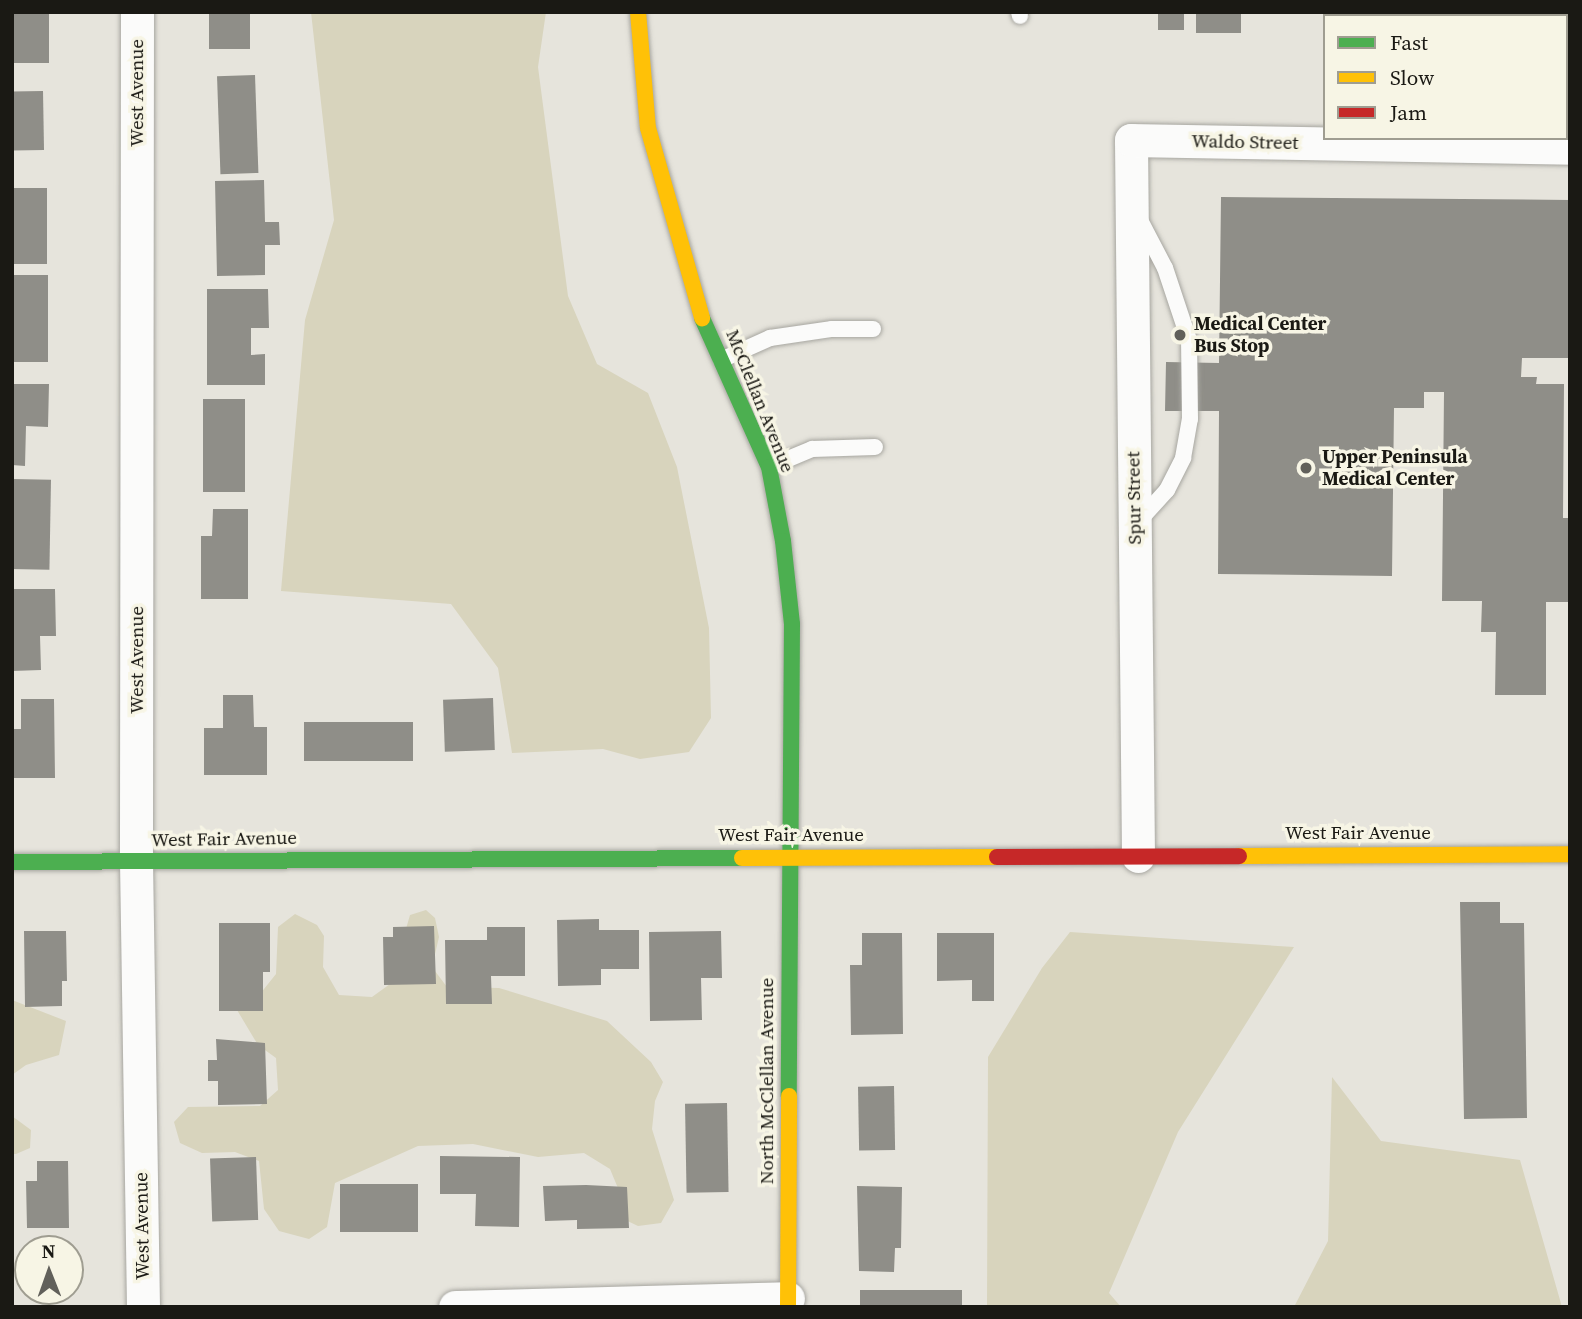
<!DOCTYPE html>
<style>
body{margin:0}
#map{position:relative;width:1582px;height:1319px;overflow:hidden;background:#e6e4dc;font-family:"Source Serif 4",serif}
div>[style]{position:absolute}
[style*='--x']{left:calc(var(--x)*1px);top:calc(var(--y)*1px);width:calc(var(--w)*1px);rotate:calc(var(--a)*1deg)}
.green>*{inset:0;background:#d8d4bd}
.building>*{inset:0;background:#8f8e88;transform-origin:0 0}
.roads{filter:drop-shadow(0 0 2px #a7a6a0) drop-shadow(0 0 2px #a7a6a0)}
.lane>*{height:16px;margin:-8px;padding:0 8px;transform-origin:8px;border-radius:8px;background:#fbfbfa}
.street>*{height:33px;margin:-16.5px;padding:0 16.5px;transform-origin:16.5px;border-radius:16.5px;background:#fbfbfa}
.fast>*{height:16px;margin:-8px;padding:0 8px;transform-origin:8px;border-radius:8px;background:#4caf50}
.slow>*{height:16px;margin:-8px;padding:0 8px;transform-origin:8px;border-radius:8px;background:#ffc107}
.jam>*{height:16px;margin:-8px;padding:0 8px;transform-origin:8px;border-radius:8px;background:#c62828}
.dots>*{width:19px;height:19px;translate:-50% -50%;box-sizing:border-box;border:4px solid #f7f5e5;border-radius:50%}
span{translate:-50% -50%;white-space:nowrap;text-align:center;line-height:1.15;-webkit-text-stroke:7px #f7f5e5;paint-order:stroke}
.street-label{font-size:19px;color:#1a1914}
.poi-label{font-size:19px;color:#1a1914;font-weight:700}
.left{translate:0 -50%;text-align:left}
.frame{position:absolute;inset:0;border:14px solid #1a1914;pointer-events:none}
.legend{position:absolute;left:1323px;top:14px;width:245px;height:126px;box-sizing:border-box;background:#f7f5e5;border:2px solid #9f9d91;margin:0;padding:9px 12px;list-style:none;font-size:21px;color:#1a1914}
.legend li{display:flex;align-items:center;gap:14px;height:35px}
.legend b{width:35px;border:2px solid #9f9d91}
.north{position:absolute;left:14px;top:1235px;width:70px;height:70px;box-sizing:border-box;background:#f7f5e5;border:2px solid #9f9d91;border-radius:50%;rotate:359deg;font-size:19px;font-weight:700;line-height:28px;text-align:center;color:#1a1914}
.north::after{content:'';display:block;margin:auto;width:24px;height:32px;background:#61605a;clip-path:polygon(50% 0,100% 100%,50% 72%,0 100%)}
</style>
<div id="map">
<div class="green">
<div style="clip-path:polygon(311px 12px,546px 12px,538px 67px,568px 296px,597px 364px,648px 393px,677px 467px,709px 628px,711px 718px,689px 752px,640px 759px,603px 749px,512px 753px,498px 668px,451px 604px,281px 591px,305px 320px,334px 220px)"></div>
<div style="clip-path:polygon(426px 910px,435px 918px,439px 937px,432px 967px,447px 987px,499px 988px,607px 1021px,651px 1062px,663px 1082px,655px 1101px,652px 1129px,674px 1200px,661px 1223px,638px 1226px,615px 1215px,620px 1193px,610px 1169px,584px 1153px,538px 1157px,473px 1144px,418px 1146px,335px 1183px,327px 1227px,309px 1239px,279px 1231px,264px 1209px,259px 1161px,235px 1152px,202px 1153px,180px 1143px,174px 1122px,188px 1107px,260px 1106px,278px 1090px,276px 1058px,258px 1045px,234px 1005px,260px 994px,276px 974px,278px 927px,295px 914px,317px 925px,324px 936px,323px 967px,339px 995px,372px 997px,390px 984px,410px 915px)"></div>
<div style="clip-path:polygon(1070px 932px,1294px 947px,1178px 1132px,1109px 1293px,1121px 1307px,987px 1307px,988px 1057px,1042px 968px)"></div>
<div style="clip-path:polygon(12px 1000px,66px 1021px,59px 1055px,26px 1065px,12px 1075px)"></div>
<div style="clip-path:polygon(1332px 1077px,1381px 1141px,1520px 1160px,1562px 1307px,1294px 1307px,1328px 1241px)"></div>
<div style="clip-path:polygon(12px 1116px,31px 1130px,30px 1148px,16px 1154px,12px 1154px)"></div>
</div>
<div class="building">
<div style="left:12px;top:12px;width:37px;height:51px"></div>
<div style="left:209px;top:12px;width:41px;height:37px"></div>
<div style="left:1158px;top:12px;width:26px;height:18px"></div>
<div style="left:1196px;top:12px;width:45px;height:21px"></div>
<div style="left:255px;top:75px;width:98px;height:38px;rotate:88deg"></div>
<div style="left:43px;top:91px;width:59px;height:31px;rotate:89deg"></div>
<div style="clip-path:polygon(264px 180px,265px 222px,279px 222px,280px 245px,265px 245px,265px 275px,217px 276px,215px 181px)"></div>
<div style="left:12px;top:188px;width:35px;height:76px"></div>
<div style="clip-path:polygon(1221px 197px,1570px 200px,1570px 358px,1522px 358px,1521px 377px,1537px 377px,1536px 384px,1564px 384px,1563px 518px,1570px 518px,1570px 602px,1546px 602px,1546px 695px,1495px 695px,1496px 632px,1481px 632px,1482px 601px,1442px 601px,1444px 392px,1424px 392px,1424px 408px,1394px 408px,1392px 576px,1218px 574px,1219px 411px,1165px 411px,1166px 362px,1219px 363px)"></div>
<div style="left:12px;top:275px;width:36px;height:87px"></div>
<div style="clip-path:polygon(207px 289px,268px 289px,269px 328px,251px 328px,251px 355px,265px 354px,265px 385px,207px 385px)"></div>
<div style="clip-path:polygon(12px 384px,49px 384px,48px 427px,26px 426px,25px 466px,12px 465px)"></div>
<div style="left:203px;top:399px;width:42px;height:93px"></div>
<div style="left:12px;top:479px;width:39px;height:90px;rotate:1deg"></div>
<div style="clip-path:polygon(213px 509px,248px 509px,248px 599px,201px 599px,201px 536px,212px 536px)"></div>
<div style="clip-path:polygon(12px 589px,55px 589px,56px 636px,40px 636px,41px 670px,12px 671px)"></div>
<div style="clip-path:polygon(223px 695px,253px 695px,254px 727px,267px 727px,267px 775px,204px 775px,204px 728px,223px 728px)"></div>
<div style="left:493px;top:698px;width:52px;height:50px;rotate:88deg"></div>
<div style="clip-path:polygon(21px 699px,54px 699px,55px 778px,12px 778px,12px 729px,21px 729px)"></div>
<div style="left:304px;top:722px;width:109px;height:39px"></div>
<div style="clip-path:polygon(1460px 902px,1500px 902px,1500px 923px,1524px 923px,1527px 1118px,1464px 1119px)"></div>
<div style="clip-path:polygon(599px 919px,599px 930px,639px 930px,639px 969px,601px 969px,601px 985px,558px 986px,557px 920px)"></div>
<div style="clip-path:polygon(219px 923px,270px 923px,270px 972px,263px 972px,263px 1011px,219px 1011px)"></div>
<div style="clip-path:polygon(434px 926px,436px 984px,384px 985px,383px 937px,393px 937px,393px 927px)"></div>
<div style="clip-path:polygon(487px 927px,525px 927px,525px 976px,491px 976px,492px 1004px,446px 1004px,445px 940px,487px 940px)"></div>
<div style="clip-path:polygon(24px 931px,66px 931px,67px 981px,62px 981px,62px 1006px,25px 1007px)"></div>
<div style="clip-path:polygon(721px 931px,722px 978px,701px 978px,702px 1020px,650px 1021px,649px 932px)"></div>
<div style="clip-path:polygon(862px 933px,902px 933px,903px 1034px,851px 1035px,850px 965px,862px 965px)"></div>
<div style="clip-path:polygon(937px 933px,994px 933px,994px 1001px,972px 1001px,972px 980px,937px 981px)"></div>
<div style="clip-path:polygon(216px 1039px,265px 1043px,267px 1104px,218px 1105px,218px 1081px,208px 1081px,208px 1060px,217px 1060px)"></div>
<div style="left:894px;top:1086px;width:64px;height:36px;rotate:89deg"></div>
<div style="left:727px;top:1103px;width:89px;height:42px;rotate:89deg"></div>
<div style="clip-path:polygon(440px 1156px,520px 1157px,519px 1227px,475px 1226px,476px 1194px,440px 1194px)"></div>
<div style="left:256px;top:1157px;width:63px;height:46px;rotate:88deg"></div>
<div style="clip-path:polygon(37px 1161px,68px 1161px,69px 1228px,27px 1228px,26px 1181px,37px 1181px)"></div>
<div style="left:418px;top:1184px;width:48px;height:78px;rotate:90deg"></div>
<div style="clip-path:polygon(586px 1185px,627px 1187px,629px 1228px,577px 1229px,577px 1220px,545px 1221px,543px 1186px)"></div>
<div style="clip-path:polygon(857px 1186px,902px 1187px,901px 1248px,895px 1248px,894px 1272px,859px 1271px)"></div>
<div style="left:860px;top:1290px;width:102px;height:17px"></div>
</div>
<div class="roads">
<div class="lane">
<div style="--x:1019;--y:12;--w:4;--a:76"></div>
<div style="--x:721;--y:360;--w:54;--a:-24.2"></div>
<div style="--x:770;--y:338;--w:63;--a:-8.3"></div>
<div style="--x:832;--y:329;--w:41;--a:0"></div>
<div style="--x:769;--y:467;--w:47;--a:-22.7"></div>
<div style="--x:812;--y:449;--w:63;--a:-1.8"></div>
<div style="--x:1138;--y:522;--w:43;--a:-47.8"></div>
<div style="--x:1167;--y:490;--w:36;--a:-63"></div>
<div style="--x:1183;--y:458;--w:40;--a:-80"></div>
<div style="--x:1190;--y:419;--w:79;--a:-90.7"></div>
<div style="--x:1189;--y:340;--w:76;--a:-108.4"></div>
<div style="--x:1165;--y:268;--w:54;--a:-117.5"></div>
</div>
<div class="street">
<div style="--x:137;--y:12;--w:849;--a:90.07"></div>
<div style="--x:136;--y:861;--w:446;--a:89.1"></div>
<div style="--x:1138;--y:856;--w:716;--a:-90.56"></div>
<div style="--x:1131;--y:140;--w:439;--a:1"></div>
<div style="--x:455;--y:1307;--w:333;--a:-1.5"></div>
</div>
<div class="fast">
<div style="--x:702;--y:318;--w:163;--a:65.8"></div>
<div style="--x:769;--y:467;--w:75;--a:79.3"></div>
<div style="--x:783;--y:541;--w:83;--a:83.8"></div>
<div style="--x:792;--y:624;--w:472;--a:90.4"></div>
<div style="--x:12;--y:862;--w:730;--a:-0.31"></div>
</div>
<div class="slow">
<div style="--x:638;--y:12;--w:116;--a:85.1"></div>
<div style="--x:648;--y:128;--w:198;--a:74.1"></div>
<div style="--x:1239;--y:856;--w:331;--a:-0.3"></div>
<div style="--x:742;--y:858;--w:255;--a:-0.2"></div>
<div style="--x:788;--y:1307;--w:211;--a:-89.7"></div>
</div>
<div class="jam">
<div style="--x:997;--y:857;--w:242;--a:-0.2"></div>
</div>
</div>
<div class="dots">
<div style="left:1180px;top:335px;background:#61605a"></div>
<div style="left:1306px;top:468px;background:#61605a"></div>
</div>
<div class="street-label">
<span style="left:137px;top:93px;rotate:-90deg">West Avenue</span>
<span style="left:1245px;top:142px;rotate:1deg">Waldo Street</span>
<span style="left:760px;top:401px;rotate:68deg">McClellan Avenue</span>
<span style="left:1134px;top:498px;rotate:-91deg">Spur Street</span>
<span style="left:137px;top:660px;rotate:-90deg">West Avenue</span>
<span style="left:1358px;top:833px">West Fair Avenue</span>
<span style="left:791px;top:835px">West Fair Avenue</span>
<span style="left:224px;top:839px;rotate:-1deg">West Fair Avenue</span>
<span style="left:767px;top:1081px;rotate:-90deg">North McClellan Avenue</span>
<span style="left:142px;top:1226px;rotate:-91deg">West Avenue</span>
</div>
<div class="poi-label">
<span class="left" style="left:1194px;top:335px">Medical Center<br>Bus Stop</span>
<span class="left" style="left:1322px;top:468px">Upper Peninsula<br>Medical Center</span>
</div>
<div class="frame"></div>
<ul class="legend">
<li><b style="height:9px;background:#4caf50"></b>Fast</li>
<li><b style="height:9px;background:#ffc107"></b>Slow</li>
<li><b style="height:9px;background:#c62828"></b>Jam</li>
</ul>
<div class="north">N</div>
</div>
